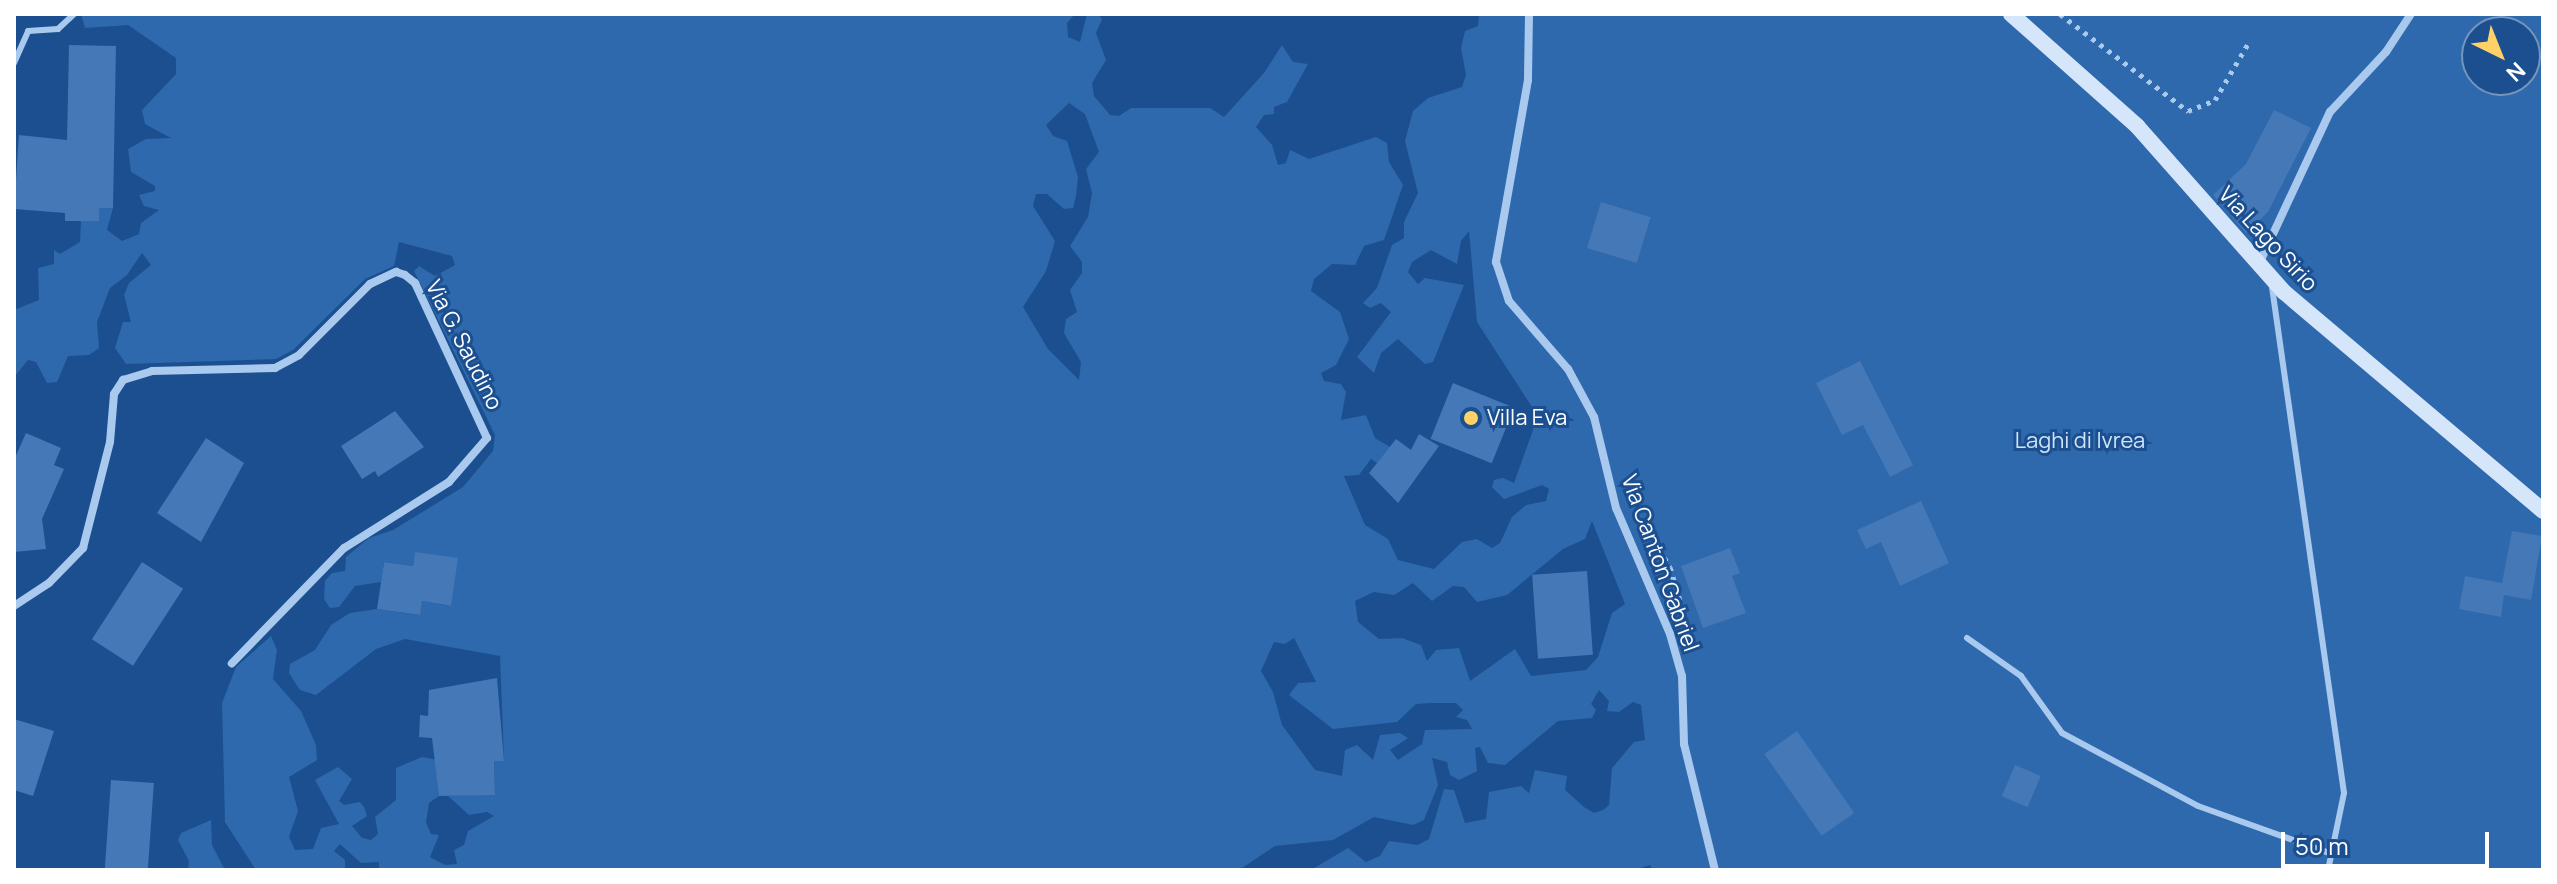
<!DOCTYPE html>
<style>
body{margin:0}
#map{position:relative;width:2557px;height:884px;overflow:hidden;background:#1b4f8f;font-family:Manrope,sans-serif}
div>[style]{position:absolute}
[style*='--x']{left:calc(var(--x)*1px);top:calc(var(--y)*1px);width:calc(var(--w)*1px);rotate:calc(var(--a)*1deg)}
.green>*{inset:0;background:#2e69ad}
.building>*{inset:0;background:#4478b7;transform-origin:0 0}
.path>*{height:5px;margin-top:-2.5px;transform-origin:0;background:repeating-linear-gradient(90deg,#a9c9ee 0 4px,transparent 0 10px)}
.service>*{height:6px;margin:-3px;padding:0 3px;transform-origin:3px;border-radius:3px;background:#a9c9ee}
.minor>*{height:8px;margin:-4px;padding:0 4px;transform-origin:4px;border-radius:4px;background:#a9c9ee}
.secondary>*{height:16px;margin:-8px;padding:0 8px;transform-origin:8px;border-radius:8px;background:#d6e6fa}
.dots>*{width:22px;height:22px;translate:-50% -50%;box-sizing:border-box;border:4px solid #1b4f8f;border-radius:50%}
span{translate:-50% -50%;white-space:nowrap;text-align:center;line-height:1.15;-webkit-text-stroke:6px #1b4f8f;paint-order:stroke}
.street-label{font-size:22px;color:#fff}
.poi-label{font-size:22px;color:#fff}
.left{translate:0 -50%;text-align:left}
.park-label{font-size:22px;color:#cfe3fa}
.frame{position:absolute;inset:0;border:16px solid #fff;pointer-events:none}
.north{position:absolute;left:2461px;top:16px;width:80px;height:80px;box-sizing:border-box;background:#1b4f8f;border:2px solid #7695bc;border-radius:50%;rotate:137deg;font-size:22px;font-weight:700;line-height:32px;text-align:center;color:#fff}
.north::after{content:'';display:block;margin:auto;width:28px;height:36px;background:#ffd166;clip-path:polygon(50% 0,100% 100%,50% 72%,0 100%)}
.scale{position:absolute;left:2281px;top:832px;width:208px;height:36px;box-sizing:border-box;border:4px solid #fff;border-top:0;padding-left:10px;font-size:24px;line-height:28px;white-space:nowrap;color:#fff;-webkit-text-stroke:6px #1b4f8f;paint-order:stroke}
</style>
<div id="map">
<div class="green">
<div style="clip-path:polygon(evenodd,81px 14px,1075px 14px,1067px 23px,1068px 37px,1080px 42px,1087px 14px,1098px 14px,1102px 19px,1096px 33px,1106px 60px,1092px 83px,1094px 96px,1110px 115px,1119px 116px,1131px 108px,1210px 108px,1224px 117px,1264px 73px,1282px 45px,1293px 62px,1308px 64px,1287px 102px,1274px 107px,1274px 114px,1264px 115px,1256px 127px,1272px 145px,1278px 165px,1286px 163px,1290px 150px,1309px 159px,1376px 137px,1387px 143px,1389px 162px,1403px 185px,1384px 240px,1364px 246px,1355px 265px,1332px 264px,1314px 279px,1311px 291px,1340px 312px,1349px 339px,1336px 365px,1321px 373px,1324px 381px,1341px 384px,1346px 392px,1341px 420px,1366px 415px,1375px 438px,1390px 447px,1377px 463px,1371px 459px,1359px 475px,1344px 476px,1365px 525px,1388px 539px,1398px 560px,1434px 569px,1462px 542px,1477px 539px,1492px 548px,1500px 543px,1512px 517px,1526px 505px,1546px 501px,1549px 489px,1542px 485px,1504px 499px,1492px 487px,1494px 480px,1503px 478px,1514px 483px,1533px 430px,1532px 407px,1477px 322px,1469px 231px,1461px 241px,1457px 264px,1431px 250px,1412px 262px,1408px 272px,1418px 284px,1425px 278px,1464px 285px,1433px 362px,1425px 364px,1398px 339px,1381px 353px,1374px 373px,1357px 357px,1391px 312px,1381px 303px,1370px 308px,1363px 303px,1377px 288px,1392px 245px,1404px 238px,1404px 222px,1418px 193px,1405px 141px,1413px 111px,1428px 98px,1462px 87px,1466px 75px,1461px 48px,1465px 31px,1478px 26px,1479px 14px,2543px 14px,2543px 870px,1653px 870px,1650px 865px,1635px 870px,1311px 870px,1348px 848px,1366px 862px,1380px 856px,1389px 841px,1418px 845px,1429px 839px,1444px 789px,1454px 790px,1465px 823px,1486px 819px,1489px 792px,1521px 786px,1529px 793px,1535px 770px,1567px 776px,1565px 790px,1584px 807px,1594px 813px,1603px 810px,1609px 805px,1612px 768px,1634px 742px,1645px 740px,1641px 705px,1633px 702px,1619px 712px,1607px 711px,1609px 701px,1599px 690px,1591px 704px,1596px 710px,1592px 718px,1558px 721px,1505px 765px,1488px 763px,1480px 747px,1475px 748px,1477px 771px,1459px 780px,1450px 775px,1447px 762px,1432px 758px,1438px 785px,1424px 820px,1413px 825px,1374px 817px,1333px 840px,1275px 846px,1239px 870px,379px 870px,379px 862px,361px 863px,340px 844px,334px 851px,345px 860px,345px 870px,256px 870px,225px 822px,222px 703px,236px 667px,271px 636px,277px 650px,273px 679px,301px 711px,316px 745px,317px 760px,289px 777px,298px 811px,289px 837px,295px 850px,313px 849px,321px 828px,339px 824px,315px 780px,338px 767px,352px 779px,339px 801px,344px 805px,360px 802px,364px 807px,367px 816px,352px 826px,362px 838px,371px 840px,378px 834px,375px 817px,396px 800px,396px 768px,422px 757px,438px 760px,439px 796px,429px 803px,426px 822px,431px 834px,439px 835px,430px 857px,445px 865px,457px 864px,454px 850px,464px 845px,468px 831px,494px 816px,487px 812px,469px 815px,448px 796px,495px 794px,494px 761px,504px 760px,500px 656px,405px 639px,376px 649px,316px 695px,300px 690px,289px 673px,290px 664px,315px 650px,331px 625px,350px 613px,377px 609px,419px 615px,422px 601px,450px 606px,415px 552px,413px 566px,384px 562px,381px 582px,355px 586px,339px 607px,330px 608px,324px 599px,325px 581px,332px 573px,345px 571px,346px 557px,369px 538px,393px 530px,463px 487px,493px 451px,495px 435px,414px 271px,419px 266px,435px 276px,455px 265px,452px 256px,399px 242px,394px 266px,365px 279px,293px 350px,276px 359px,126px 364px,115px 348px,123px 322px,131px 322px,124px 295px,129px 283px,151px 265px,142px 253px,127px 275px,110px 288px,97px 322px,99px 348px,89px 355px,68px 356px,57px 382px,47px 383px,36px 362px,28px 360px,14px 377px,14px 310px,39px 300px,38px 268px,54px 264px,54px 250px,60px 254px,80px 242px,81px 221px,99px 221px,99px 208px,113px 208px,107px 230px,122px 241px,139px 234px,141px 223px,159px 210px,144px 206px,139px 195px,155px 191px,155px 186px,131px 172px,128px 149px,146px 139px,171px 138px,145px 124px,142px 110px,176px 74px,176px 58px,128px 25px,85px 28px,81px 14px,2477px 32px,2525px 32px,2525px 80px,2477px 80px,2477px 32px,81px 14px,1069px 103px,1085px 114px,1099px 152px,1086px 169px,1092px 193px,1088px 217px,1070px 246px,1082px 262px,1082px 273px,1070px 290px,1077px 312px,1066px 319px,1064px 333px,1081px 362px,1079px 380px,1048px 349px,1023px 307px,1046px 271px,1055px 241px,1033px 206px,1036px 194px,1047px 194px,1064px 209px,1073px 208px,1076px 196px,1078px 177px,1067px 141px,1053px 136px,1046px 125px,1069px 103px,81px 14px,1592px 521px,1625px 604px,1612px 613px,1598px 657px,1586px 670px,1531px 676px,1515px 649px,1470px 681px,1459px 648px,1436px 650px,1427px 661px,1421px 645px,1402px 638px,1379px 639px,1358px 622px,1355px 601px,1374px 592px,1394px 595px,1413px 583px,1432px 601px,1453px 586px,1464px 587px,1477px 602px,1507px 595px,1563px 549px,1585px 539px,1592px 521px,81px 14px,1294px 638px,1316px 682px,1298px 683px,1289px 695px,1333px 729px,1397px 722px,1416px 704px,1431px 703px,1456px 703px,1463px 710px,1456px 717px,1467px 720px,1472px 729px,1425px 730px,1422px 744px,1398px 760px,1390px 750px,1408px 738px,1400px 733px,1380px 735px,1373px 760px,1357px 745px,1345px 750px,1342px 776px,1315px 770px,1282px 725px,1273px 692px,1261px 671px,1274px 642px,1285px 644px,1294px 638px)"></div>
<div style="clip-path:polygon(211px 820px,212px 845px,225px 870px,188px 870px,189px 861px,178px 840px,181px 833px)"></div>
</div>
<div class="building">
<div style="clip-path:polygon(69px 45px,116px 46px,113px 208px,99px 208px,99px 221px,65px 221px,65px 213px,14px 209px,19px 135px,67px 140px)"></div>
<div style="clip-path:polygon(2274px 110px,2311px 128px,2268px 212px,2246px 233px,2213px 195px,2246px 164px)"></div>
<div style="left:1601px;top:202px;width:52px;height:48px;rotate:17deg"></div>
<div style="clip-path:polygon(1860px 361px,1913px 465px,1890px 477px,1863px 425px,1842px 435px,1816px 383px)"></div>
<div style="left:1453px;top:383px;width:66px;height:60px;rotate:22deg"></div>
<div style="clip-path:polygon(395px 411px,424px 447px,378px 477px,375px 471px,362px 479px,341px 446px)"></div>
<div style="clip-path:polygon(26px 433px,61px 448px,54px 465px,64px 469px,42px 519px,46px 549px,14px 552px,14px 460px)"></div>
<div style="clip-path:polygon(1419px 434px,1439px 446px,1398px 503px,1369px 473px,1396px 439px,1411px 450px)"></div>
<div style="clip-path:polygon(206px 438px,244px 463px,201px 542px,157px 513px)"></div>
<div style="clip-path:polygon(1921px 501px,1949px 563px,1900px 586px,1881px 542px,1866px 549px,1857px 530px)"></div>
<div style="clip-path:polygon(2512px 531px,2542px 536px,2531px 600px,2504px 595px,2501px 617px,2459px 609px,2465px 576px,2502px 583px)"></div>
<div style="clip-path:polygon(1730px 548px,1740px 573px,1732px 576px,1746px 613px,1703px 628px,1681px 566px)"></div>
<div style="clip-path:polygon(415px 552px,458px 558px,451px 606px,422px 601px,420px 615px,377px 609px,384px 562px,413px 566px)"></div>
<div style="left:142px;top:562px;width:49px;height:92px;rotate:33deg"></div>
<div style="left:1587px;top:571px;width:84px;height:55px;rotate:86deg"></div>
<div style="clip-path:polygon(497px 678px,504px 761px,494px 761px,495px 795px,439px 796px,432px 738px,419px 737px,420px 715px,428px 716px,429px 690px)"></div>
<div style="clip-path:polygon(14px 719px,54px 731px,33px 796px,14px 790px)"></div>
<div style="left:1797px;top:731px;width:100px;height:40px;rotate:55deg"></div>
<div style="left:2015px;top:765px;width:28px;height:34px;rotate:23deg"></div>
<div style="left:111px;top:780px;width:43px;height:90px;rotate:4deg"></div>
</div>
<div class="path">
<div style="--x:2060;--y:14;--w:161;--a:37.2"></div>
<div style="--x:2188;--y:111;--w:29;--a:-22"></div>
<div style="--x:2215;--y:100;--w:67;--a:-59.6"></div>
<div style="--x:1644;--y:523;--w:51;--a:59.4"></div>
<div style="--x:1670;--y:567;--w:46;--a:73.5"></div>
</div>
<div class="service">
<div style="--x:14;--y:63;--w:35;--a:-66"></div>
<div style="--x:28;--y:31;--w:30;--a:-4"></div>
<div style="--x:58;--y:29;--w:22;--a:-43"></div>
<div style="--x:2272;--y:287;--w:511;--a:81.9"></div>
<div style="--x:2344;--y:793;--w:79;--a:101.7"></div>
<div style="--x:1967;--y:638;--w:66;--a:35.1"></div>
<div style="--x:2021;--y:676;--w:70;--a:54.3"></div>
<div style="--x:2062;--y:733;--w:154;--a:28.2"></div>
<div style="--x:2198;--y:806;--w:142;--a:19.7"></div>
</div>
<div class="minor">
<div style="--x:1529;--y:14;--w:66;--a:90.9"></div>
<div style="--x:1528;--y:80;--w:185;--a:100"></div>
<div style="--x:1496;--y:262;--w:41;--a:71.6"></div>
<div style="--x:1509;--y:301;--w:90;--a:49.1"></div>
<div style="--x:1568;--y:369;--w:55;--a:61.6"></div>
<div style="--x:1594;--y:417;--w:94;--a:76.4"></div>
<div style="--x:1616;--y:508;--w:137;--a:66.8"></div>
<div style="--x:1670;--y:634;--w:44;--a:74.1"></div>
<div style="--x:1682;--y:676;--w:68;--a:88.3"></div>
<div style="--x:1684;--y:744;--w:130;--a:76.2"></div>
<div style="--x:2259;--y:264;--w:168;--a:-65"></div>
<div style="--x:2330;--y:112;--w:82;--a:-47"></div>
<div style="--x:2386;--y:52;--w:45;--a:-56.7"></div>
<div style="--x:14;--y:606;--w:42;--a:-33.3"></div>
<div style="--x:49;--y:583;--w:49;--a:-45.8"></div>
<div style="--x:83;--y:548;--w:109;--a:-75.7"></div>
<div style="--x:110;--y:442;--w:48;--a:-85.2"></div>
<div style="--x:114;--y:394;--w:17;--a:-57"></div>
<div style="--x:123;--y:380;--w:30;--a:-17"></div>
<div style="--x:152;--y:371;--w:123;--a:-1.4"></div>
<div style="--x:275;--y:368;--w:27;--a:-28"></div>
<div style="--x:299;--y:355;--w:100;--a:-45"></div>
<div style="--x:370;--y:284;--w:29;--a:-25"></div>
<div style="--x:396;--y:272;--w:9;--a:18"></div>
<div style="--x:405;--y:275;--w:13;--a:39"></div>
<div style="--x:415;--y:283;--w:171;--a:65.1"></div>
<div style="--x:487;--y:438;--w:58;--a:130.8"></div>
<div style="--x:449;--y:482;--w:124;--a:147.8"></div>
<div style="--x:344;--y:548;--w:161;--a:134.2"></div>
</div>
<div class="secondary">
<div style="--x:2011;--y:14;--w:169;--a:41.6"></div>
<div style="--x:2137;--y:126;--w:222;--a:48.5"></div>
<div style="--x:2284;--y:292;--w:339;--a:40.2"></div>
</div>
<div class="dots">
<div style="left:1471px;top:418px;background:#ffd166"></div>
</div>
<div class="street-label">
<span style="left:2268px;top:239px;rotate:47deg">Via Lago Sirio</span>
<span style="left:464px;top:345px;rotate:63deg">Via G. Saudino</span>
<span style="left:1660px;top:563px;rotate:70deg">Via Canton Gabriel</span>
</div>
<div class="poi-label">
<span class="left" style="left:1487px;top:418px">Villa Eva</span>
</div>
<div class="park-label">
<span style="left:2080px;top:441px">Laghi di Ivrea</span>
</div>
<div class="frame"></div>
<div class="north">N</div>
<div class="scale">50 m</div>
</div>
